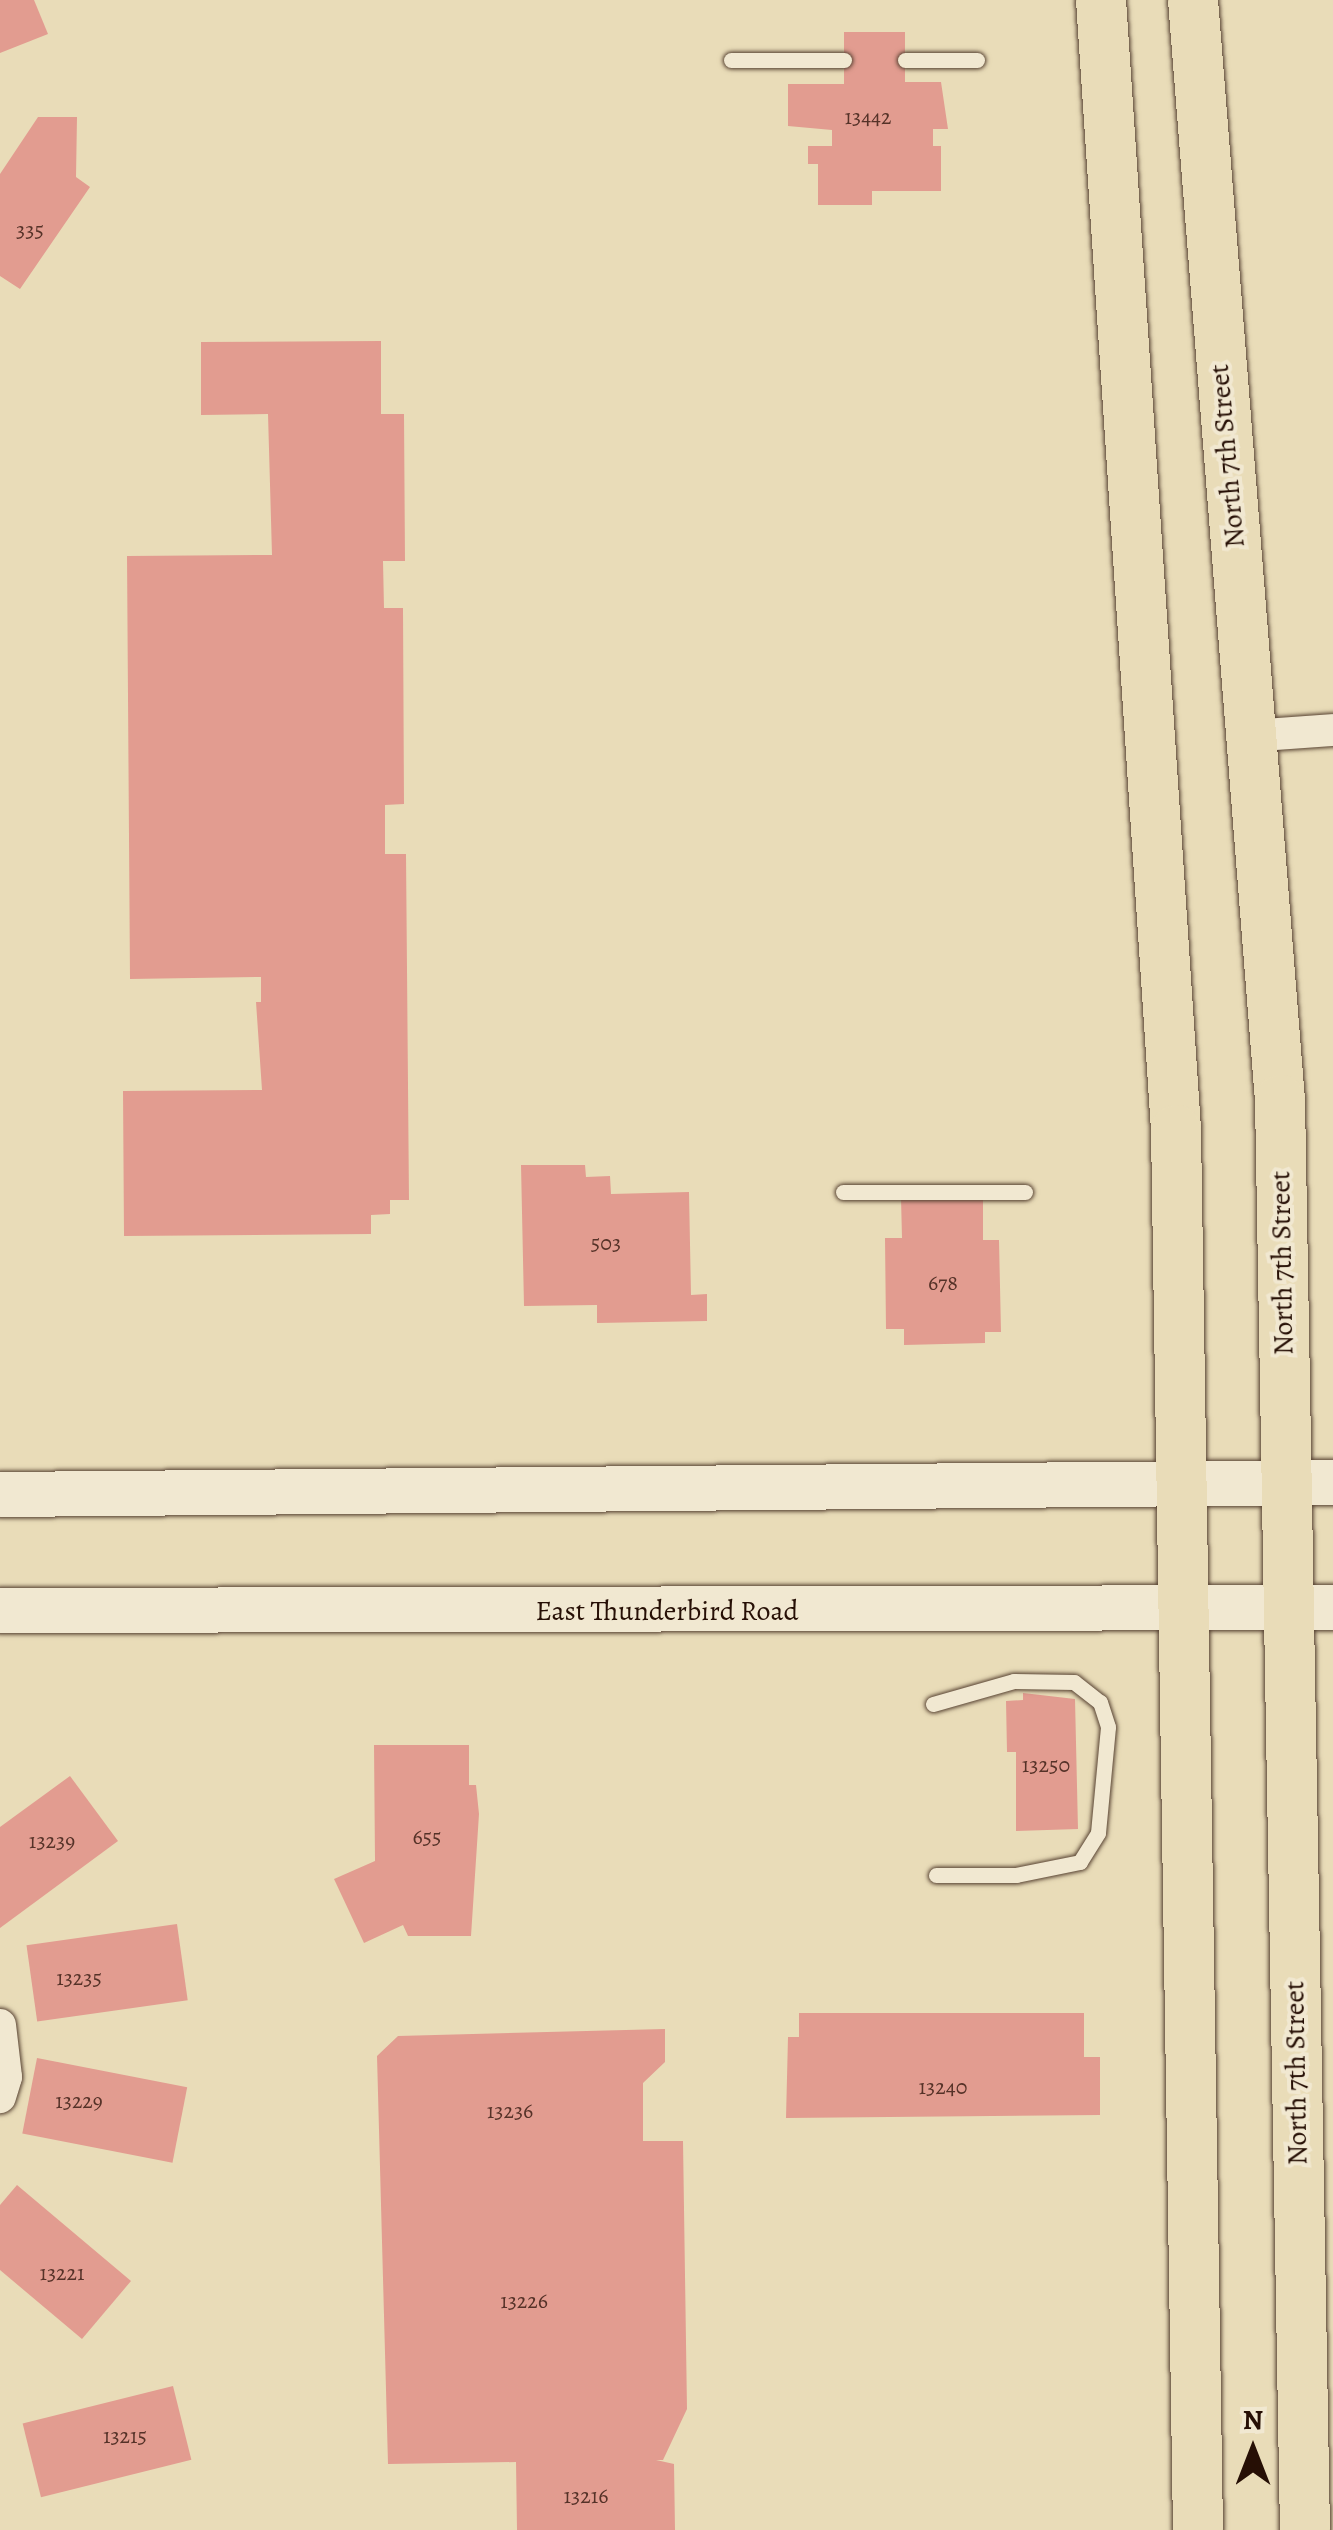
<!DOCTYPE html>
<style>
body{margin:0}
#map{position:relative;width:1333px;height:2530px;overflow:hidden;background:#e9dcb8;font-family:Alegreya,serif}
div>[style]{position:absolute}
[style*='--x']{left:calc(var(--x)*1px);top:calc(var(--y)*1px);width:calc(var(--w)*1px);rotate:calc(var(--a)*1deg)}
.building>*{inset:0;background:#e29c90;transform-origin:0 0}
.roads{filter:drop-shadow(0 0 2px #574232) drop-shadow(0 0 2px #574232)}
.lane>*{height:15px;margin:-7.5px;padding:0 7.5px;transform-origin:7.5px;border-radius:7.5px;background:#f1e8d1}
.street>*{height:32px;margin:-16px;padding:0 16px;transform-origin:16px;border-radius:16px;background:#f1e8d1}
.secondary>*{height:45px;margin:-22.5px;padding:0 22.5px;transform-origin:22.5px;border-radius:22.5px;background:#f1e8d1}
.primary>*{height:50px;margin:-25px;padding:0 25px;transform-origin:25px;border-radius:25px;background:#e9dcb8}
span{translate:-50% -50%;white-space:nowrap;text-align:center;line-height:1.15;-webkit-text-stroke:8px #f1e8d1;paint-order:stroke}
.number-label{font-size:22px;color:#553228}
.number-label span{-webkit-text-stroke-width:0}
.street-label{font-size:28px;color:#260f05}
.north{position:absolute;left:1203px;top:2400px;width:100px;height:100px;-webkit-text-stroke:8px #f1e8d1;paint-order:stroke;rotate:0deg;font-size:28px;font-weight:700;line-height:40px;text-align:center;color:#260f05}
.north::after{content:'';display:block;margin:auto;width:35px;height:45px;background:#260f05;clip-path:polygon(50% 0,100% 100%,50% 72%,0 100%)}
</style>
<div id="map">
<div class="building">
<div style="clip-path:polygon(0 0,34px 0,48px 34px,0 53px)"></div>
<div style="clip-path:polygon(844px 32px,905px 32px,905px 82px,941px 82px,948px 129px,933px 129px,933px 146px,941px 146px,941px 191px,872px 191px,872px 205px,818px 205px,818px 164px,808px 164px,808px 146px,832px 146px,832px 130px,788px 126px,788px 84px,844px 84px)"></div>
<div style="clip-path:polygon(38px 117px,77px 117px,76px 177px,90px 187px,20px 289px,0 276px,0 174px)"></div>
<div style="clip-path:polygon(381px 341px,381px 414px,404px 414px,405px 561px,383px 561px,384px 608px,403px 608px,404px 804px,385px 805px,385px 854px,406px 854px,409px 1200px,390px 1200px,390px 1214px,371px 1215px,371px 1234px,124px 1236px,123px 1091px,262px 1090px,256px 1002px,261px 1002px,261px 977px,130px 979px,127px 556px,272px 555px,268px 414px,201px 415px,201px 342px)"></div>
<div style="clip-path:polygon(521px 1165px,585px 1165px,586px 1177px,610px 1176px,611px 1194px,689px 1192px,691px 1295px,707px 1294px,707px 1321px,597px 1323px,597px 1305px,524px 1306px)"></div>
<div style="clip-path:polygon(983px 1197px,983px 1240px,999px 1240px,1001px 1332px,985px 1332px,985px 1343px,904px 1345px,904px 1329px,886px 1329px,885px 1238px,902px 1238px,901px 1198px)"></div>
<div style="clip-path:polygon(1023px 1693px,1075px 1699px,1078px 1829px,1016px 1831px,1016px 1752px,1007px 1752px,1006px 1701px,1023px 1700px)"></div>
<div style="clip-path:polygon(374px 1745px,469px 1745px,469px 1785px,476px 1785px,479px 1814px,471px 1936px,408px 1936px,403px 1925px,364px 1943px,334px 1879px,375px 1861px)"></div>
<div style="clip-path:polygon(70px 1776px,118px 1841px,0 1928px,0 1827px)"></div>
<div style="left:177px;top:1924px;width:77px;height:152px;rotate:82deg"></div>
<div style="clip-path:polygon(799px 2013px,1084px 2013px,1084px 2057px,1100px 2057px,1100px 2115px,786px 2118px,788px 2037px,799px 2037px)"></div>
<div style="clip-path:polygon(665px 2029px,665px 2062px,643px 2083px,643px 2141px,683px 2141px,687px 2409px,663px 2460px,656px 2460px,674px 2464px,675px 2530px,517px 2530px,516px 2462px,388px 2464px,377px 2056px,398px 2036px)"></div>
<div style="left:37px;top:2058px;width:153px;height:77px;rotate:11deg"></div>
<div style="clip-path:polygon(17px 2185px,131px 2281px,82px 2339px,0 2270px,0 2205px)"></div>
<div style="left:173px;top:2386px;width:76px;height:155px;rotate:76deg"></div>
</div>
<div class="roads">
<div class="lane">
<div style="--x:731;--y:60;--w:113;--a:0"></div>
<div style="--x:905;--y:60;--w:72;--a:0"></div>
<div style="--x:843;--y:1192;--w:182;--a:0"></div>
<div style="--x:933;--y:1704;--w:84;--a:-15.9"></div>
<div style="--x:1014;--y:1681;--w:60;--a:1"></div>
<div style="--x:1074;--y:1682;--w:33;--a:38"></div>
<div style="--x:1100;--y:1702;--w:26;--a:72"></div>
<div style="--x:1108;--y:1727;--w:106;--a:95.4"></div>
<div style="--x:1098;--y:1833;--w:34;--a:122"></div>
<div style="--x:1080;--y:1862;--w:65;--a:168.5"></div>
<div style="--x:1016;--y:1875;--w:80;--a:180"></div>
</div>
<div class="street">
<div style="--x:1249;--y:736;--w:84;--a:-4.1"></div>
<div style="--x:0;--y:2025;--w:52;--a:83.4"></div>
<div style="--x:6;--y:2077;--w:21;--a:107"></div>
</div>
<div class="secondary">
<div style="--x:0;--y:1494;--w:1333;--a:-0.52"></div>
<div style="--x:0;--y:1610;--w:1333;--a:-0.13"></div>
</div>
<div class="primary">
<div style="--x:1101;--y:0;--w:1132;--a:86.2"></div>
<div style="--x:1176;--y:1130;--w:1400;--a:89.1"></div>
<div style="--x:1193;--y:0;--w:1103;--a:85.48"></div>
<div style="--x:1280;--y:1100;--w:1430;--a:89"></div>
</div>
</div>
<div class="number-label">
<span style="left:868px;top:118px">13442</span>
<span style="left:30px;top:231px">335</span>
<span style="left:606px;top:1244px">503</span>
<span style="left:943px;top:1284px">678</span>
<span style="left:1046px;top:1766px">13250</span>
<span style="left:427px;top:1838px">655</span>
<span style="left:52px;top:1842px">13239</span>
<span style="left:79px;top:1979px">13235</span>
<span style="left:943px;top:2088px">13240</span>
<span style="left:79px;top:2102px">13229</span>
<span style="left:510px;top:2112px">13236</span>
<span style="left:62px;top:2274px">13221</span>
<span style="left:524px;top:2302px">13226</span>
<span style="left:125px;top:2437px">13215</span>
<span style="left:586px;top:2497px">13216</span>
</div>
<div class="street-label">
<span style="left:1227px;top:456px;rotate:-95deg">North 7th Street</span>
<span style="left:1282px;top:1263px;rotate:-91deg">North 7th Street</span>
<span style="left:667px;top:1611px">East Thunderbird Road</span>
<span style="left:1296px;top:2073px;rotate:-91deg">North 7th Street</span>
</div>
<div class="north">N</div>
</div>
